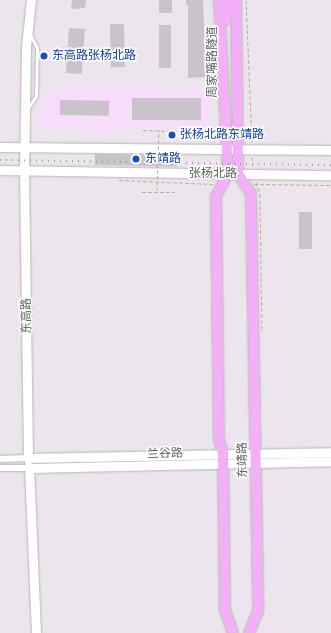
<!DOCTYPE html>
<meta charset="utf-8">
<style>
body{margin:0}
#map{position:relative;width:331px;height:633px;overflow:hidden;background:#ede5ee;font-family:Helvetica,"Noto Sans SC",sans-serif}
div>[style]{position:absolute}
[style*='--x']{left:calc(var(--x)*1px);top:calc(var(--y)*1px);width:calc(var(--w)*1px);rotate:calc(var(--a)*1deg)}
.commercial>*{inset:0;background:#f7ddfb}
.building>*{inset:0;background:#cac3cb;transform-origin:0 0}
.path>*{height:1px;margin-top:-0.5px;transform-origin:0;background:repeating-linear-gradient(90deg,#c4ab9e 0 4px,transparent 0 6px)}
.roads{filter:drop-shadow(0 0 1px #b4b9b2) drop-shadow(0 0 1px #b4b9b2)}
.lane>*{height:3px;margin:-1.5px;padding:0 1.5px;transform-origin:1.5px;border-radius:1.5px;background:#fff}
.street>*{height:6px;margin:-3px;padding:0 3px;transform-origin:3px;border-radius:3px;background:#fff}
.secondary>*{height:9px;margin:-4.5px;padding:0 4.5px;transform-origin:4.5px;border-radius:4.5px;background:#fff}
.primary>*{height:10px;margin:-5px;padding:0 5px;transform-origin:5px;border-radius:5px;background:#f3b0f8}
.rail>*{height:2px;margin-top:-1px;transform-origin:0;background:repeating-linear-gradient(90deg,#9d9f9c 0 1px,transparent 0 6px)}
.path-bridge>*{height:1px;margin-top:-0.5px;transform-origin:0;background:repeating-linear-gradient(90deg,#c4ab9e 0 4px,transparent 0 6px)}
.dots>*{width:11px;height:11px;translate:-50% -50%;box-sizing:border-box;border:2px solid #fff;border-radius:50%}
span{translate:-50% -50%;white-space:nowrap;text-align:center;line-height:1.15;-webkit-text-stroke:3px #fff;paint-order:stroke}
.transit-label{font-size:12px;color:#164399}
.left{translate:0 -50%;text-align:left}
.street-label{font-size:12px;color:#5f645d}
</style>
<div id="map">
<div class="commercial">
<div style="clip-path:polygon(72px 85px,208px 90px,210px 126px,122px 127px,117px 132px,38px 129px,41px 100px,53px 89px)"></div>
</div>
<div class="building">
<div style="clip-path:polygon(72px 0,86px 0,85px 8px,71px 9px)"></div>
<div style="left:159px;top:0;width:13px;height:13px"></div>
<div style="clip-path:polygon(186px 0,203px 0,206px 77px,188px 78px,188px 5px,186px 5px)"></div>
<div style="left:124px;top:24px;width:43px;height:14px;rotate:89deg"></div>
<div style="left:171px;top:25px;width:43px;height:12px;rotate:90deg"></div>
<div style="left:69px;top:28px;width:16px;height:45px;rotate:4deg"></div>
<div style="left:132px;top:98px;width:69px;height:22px"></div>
<div style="left:60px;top:100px;width:49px;height:15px;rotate:1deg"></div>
<div style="left:95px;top:154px;width:82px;height:11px;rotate:1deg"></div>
<div style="left:299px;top:212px;width:13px;height:37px"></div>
</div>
<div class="path">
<div style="--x:246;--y:0;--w:142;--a:87.6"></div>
<div style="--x:143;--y:130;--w:36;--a:2"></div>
<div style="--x:252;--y:157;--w:9;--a:84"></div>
<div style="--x:119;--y:180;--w:94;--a:2.4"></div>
<div style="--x:256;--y:182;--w:13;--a:72"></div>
<div style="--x:260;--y:194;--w:138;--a:89.2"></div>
<div style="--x:254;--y:184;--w:77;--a:0.7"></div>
<div style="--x:142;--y:192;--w:33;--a:0"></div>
</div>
<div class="roads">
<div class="lane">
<div style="--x:28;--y:108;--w:14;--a:-56"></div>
<div style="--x:36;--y:96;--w:48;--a:-88.8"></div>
<div style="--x:37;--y:48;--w:16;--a:-117"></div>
</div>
<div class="street">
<div style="--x:0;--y:459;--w:28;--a:-2"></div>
<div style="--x:28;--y:458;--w:10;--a:84"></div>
<div style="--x:29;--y:468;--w:29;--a:180"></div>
</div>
<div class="secondary">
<div style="--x:31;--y:0;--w:47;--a:96.1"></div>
<div style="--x:26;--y:47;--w:123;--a:90.9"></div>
<div style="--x:24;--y:170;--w:288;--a:89.2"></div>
<div style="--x:28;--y:458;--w:303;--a:-1.1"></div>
<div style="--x:0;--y:147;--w:331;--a:0.5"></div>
<div style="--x:0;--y:170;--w:331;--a:0.9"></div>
<div style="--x:36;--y:633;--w:165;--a:-92.4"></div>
<div style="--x:29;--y:468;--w:302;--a:-1.3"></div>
</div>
<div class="primary">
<div style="--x:219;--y:0;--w:173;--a:87"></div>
<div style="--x:228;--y:173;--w:27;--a:117"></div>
<div style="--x:216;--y:197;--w:243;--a:89.3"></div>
<div style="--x:219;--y:440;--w:14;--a:73"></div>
<div style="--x:223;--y:453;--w:157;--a:89.3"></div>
<div style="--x:225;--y:610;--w:24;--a:71"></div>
<div style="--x:226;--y:0;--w:20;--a:90"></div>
<div style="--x:236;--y:0;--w:174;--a:89.3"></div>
<div style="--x:238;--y:174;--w:24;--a:57"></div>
<div style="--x:251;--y:194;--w:417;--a:89"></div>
<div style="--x:258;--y:611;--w:24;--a:112"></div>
</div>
</div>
<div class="rail">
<div style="--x:0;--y:160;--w:331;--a:0.9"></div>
</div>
<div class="path-bridge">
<div style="--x:157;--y:191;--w:61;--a:-88.1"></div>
</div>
<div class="dots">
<div style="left:44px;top:56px;background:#1a4fb4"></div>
<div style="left:172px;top:135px;background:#1a4fb4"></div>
<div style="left:136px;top:159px;background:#1a4fb4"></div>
</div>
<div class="transit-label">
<span class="left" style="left:52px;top:56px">东高路张杨北路</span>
<span class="left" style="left:180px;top:135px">张杨北路东靖路</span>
<span class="left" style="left:145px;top:159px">东靖路</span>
</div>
<div class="street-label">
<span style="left:213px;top:62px;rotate:-90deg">周家嘴路隧道</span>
<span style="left:213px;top:174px">张杨北路</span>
<span style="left:27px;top:316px;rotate:-91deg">东高路</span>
<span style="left:165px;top:454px;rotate:-2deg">兰谷路</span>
<span style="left:243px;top:460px;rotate:-91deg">东靖路</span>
</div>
</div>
